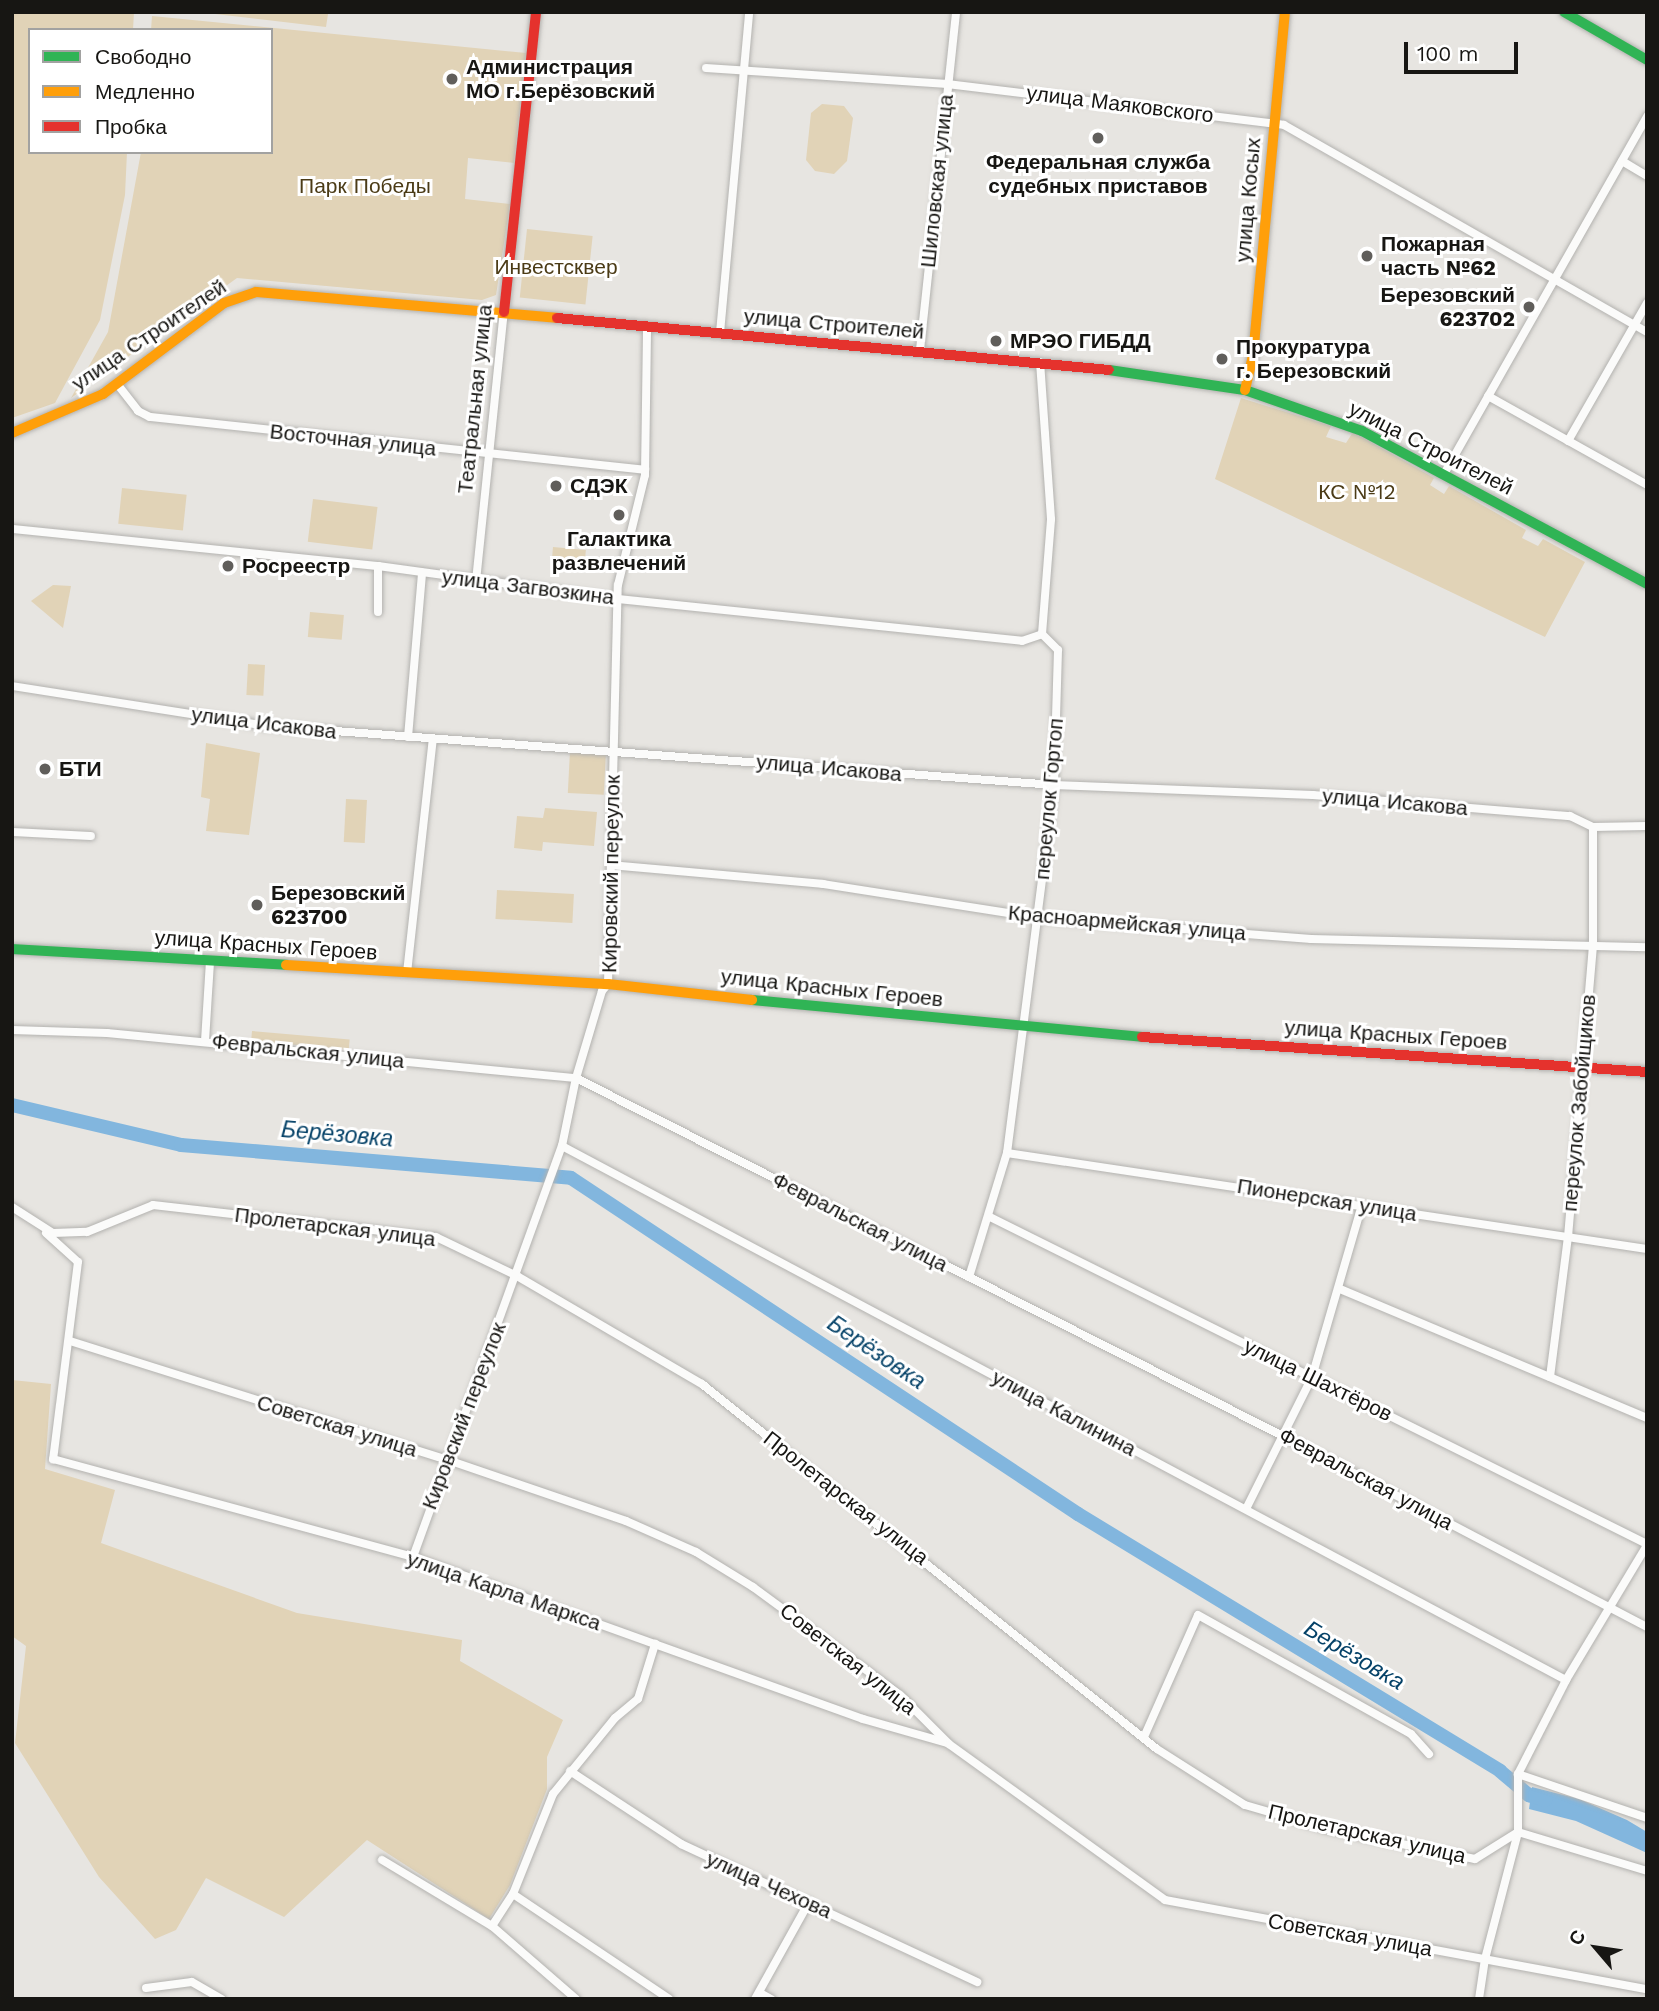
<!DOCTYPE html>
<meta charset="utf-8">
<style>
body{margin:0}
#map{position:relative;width:1659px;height:2011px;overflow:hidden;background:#e7e5e1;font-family:"Work Sans",sans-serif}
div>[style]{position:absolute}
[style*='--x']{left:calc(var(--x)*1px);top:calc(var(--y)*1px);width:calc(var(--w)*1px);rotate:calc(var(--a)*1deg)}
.green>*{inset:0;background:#e1d3b7;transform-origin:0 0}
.water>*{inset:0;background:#82b6de}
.river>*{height:14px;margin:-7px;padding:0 7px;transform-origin:7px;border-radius:7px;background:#82b6de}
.roads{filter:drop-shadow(0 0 2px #b3b2af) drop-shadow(0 0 2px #b3b2af)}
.street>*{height:8px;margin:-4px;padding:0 4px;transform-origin:4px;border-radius:4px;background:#fbfbfa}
.fast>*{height:10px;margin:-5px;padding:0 5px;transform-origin:5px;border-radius:5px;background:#30b455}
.slow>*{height:10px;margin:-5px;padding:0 5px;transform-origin:5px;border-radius:5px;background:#ff9f0a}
.jam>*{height:10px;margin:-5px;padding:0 5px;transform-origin:5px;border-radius:5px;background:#e5322d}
.dots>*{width:19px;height:19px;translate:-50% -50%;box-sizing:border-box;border:4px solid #fff;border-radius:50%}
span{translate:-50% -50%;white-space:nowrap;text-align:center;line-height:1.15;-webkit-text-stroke:6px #fff;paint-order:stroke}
.poi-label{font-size:21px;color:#171613;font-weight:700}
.left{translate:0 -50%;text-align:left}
.right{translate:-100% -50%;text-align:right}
.street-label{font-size:21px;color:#171613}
.park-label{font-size:21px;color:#4b3b16}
.water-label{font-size:23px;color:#054268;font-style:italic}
.frame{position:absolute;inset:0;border:14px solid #171613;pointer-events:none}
.legend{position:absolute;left:28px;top:28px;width:245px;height:126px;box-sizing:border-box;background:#fff;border:2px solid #a2a2a1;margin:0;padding:9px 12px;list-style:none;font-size:21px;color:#171613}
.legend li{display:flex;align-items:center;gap:14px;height:35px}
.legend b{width:35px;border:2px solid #a2a2a1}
.north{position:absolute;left:1561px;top:1913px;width:70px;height:70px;-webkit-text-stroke:5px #fff;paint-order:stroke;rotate:299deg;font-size:19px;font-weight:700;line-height:28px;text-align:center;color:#171613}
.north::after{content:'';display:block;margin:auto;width:24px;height:32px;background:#171613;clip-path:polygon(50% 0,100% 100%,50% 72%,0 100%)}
.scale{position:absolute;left:1404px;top:42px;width:114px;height:32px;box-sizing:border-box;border:4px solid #171613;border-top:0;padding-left:9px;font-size:21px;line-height:24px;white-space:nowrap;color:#171613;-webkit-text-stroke:5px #fff;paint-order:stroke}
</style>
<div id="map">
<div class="green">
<div style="clip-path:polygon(12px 12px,134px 12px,133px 30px,30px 30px,30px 152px,127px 152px,125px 195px,100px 320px,55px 403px,12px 418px)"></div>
<div style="clip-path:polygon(198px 12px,307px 12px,328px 14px,326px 27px)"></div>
<div style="clip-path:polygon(152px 16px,526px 53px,514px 163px,468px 158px,465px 199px,510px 204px,496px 295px,482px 300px,237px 278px,71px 398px,108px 332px,141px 152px,271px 152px,271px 30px,151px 30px)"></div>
<div style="clip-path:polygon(822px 104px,844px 106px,853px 118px,847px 161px,834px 174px,815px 171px,806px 160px,811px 113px)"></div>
<div style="left:527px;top:229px;width:66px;height:69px;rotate:6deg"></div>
<div style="clip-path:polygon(1241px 398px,1331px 426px,1326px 437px,1346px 443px,1353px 432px,1434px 478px,1430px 485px,1444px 494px,1449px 486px,1526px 530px,1522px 538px,1538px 546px,1543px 539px,1585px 562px,1545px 637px,1215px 479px)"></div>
<div style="left:122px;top:488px;width:65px;height:36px;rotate:6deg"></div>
<div style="left:313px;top:499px;width:65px;height:43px;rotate:7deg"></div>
<div style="left:553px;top:547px;width:33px;height:18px;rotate:5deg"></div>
<div style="clip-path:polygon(53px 585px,71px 586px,63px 628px,31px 601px)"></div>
<div style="left:310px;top:612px;width:34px;height:25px;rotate:5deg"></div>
<div style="left:248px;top:664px;width:17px;height:31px;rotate:3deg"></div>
<div style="clip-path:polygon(206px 743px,260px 753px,249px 835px,206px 831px,210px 799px,201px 797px)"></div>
<div style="left:570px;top:751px;width:36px;height:42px;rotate:3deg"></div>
<div style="left:346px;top:799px;width:21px;height:43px;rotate:3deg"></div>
<div style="clip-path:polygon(545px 808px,597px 812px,594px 846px,543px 842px,542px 851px,514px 848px,517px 816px,543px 818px)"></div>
<div style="left:497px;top:890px;width:77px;height:29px;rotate:3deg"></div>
<div style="left:252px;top:1031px;width:98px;height:10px;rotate:5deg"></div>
<div style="clip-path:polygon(12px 1380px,51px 1384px,45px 1469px,115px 1490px,101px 1543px,297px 1613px,462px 1640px,460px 1661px,563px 1720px,547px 1757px,547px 1789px,510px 1885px,489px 1919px,367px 1840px,284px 1917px,206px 1878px,176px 1930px,155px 1939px,99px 1877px,15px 1743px,26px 1646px,12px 1636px)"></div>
</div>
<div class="water">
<div style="clip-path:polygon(1532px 1787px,1579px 1799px,1627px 1820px,1647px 1832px,1647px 1853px,1576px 1821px,1529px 1809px)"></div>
</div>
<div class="river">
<div style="--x:12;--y:1105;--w:174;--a:13.3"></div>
<div style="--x:181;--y:1145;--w:391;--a:4.8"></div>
<div style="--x:571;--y:1178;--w:608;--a:33.53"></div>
<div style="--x:1078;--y:1514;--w:494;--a:31.3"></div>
<div style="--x:1500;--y:1771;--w:38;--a:40"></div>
<div style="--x:1529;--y:1795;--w:17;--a:17"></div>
</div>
<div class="roads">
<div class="street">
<div style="--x:706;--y:68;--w:242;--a:3.8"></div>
<div style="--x:947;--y:84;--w:339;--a:6.9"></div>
<div style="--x:1284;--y:125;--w:418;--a:29.7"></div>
<div style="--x:1622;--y:161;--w:29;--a:31"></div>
<div style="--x:720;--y:333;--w:322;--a:-84.8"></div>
<div style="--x:920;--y:350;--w:340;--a:-83.9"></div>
<div style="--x:118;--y:385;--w:33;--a:52"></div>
<div style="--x:138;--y:411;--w:13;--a:27"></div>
<div style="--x:150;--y:417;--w:498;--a:6.1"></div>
<div style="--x:1488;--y:396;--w:182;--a:29.2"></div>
<div style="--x:1568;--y:441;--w:159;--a:-60.2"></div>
<div style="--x:1444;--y:474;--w:412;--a:-60.4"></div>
<div style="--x:12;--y:529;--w:368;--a:5.8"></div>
<div style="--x:378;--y:566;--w:242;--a:7.8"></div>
<div style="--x:618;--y:599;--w:406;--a:5.9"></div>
<div style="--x:1022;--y:641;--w:21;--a:-19"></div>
<div style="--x:476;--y:581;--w:270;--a:-84.1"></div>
<div style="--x:378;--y:612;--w:46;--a:-90"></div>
<div style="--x:12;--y:686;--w:259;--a:8.9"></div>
<div style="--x:268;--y:726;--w:788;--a:4.29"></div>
<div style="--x:1054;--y:785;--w:259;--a:2.2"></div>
<div style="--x:1313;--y:795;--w:258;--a:4.7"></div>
<div style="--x:1570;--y:816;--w:25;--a:26"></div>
<div style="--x:1593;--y:827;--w:54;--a:-1.1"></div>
<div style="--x:408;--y:737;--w:165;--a:-85.1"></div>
<div style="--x:12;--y:832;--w:79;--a:2.9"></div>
<div style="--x:611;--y:865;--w:213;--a:5.1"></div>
<div style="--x:823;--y:884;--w:219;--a:8.9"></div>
<div style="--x:1039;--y:918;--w:273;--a:4.4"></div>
<div style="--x:1311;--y:939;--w:336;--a:1.4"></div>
<div style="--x:407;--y:973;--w:236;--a:-83.7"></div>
<div style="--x:12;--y:1030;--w:95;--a:1.8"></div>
<div style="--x:107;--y:1033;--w:471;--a:5.5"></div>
<div style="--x:576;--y:1078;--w:792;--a:26.86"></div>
<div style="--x:1283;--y:1436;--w:411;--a:27.7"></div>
<div style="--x:205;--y:1041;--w:79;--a:-86.4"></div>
<div style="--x:562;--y:1146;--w:1137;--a:28.01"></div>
<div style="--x:1007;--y:1153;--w:647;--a:8.53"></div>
<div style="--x:12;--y:1207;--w:49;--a:32.4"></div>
<div style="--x:53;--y:1233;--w:34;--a:-2"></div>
<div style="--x:87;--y:1232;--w:71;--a:-22.2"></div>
<div style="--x:153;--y:1205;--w:285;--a:6.5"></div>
<div style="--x:436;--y:1237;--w:90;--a:25.7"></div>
<div style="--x:517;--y:1276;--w:214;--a:30.3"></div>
<div style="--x:702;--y:1384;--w:583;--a:38.74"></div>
<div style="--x:1157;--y:1749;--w:104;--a:32.5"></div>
<div style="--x:1245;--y:1805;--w:82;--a:16.2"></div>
<div style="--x:1324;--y:1828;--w:154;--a:11.6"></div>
<div style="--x:1475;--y:1859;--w:51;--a:-32.1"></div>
<div style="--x:1518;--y:1832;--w:135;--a:16.8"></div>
<div style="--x:990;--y:1217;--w:734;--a:26.46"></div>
<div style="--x:46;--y:1233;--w:43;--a:42.2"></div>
<div style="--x:78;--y:1262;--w:199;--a:97.2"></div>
<div style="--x:53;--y:1459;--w:373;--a:15.2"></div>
<div style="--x:413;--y:1557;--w:478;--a:19.8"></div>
<div style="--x:863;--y:1719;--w:87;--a:15.9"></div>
<div style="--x:969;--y:1277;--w:130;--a:-73"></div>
<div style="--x:1007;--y:1153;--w:371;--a:-82.7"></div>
<div style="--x:1054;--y:785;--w:135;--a:-88.3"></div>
<div style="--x:1058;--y:650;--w:23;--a:-135"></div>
<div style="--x:1042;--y:634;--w:115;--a:-85.5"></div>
<div style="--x:1051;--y:519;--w:157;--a:-94"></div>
<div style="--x:1340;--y:1289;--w:333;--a:22.8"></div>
<div style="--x:70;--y:1341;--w:393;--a:17.5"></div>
<div style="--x:445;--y:1459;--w:191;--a:18.9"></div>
<div style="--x:626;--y:1521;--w:77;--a:23.9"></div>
<div style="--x:696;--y:1552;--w:67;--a:31.6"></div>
<div style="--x:753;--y:1587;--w:182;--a:36.3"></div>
<div style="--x:900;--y:1695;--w:69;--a:45"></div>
<div style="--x:949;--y:1744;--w:266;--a:35.8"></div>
<div style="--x:1165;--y:1900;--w:490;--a:10.5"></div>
<div style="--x:1550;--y:1377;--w:141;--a:-82.7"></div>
<div style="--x:1568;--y:1237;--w:292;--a:-85.1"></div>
<div style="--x:1593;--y:946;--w:119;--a:-90"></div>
<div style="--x:1246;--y:1509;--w:148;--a:-63.4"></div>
<div style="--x:1312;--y:1377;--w:179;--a:-73.8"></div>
<div style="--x:413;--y:1557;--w:437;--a:-70.1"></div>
<div style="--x:562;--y:1146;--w:69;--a:-78.4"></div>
<div style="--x:576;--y:1078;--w:91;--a:-73.4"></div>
<div style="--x:602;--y:991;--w:9;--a:-49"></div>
<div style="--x:608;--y:984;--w:399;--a:-88.6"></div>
<div style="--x:618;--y:585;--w:113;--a:-76.2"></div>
<div style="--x:645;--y:475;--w:148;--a:-89.2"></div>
<div style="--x:1144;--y:1737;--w:133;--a:-66.1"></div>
<div style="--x:1198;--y:1615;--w:244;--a:29.2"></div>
<div style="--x:1411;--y:1734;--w:27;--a:48"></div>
<div style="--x:570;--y:1771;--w:133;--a:33.3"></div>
<div style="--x:681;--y:1844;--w:327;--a:25"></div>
<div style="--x:1518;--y:1774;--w:136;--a:18.8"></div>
<div style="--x:382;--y:1860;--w:128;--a:31"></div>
<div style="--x:492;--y:1926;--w:111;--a:41"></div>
<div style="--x:513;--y:1894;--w:188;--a:33.9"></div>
<div style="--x:492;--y:1926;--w:38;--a:-57"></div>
<div style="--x:513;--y:1894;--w:108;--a:-68.2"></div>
<div style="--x:553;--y:1794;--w:98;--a:-50.8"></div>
<div style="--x:615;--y:1718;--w:30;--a:-40"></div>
<div style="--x:638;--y:1699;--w:58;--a:-72.8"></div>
<div style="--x:146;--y:1988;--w:46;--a:-7.4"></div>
<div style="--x:192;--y:1982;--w:34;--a:30"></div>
<div style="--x:760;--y:1993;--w:13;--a:29"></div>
<div style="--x:755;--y:1999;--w:111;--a:-60.9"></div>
<div style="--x:1479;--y:1999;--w:40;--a:-81.5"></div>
<div style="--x:1485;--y:1959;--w:131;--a:-75.4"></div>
<div style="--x:1518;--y:1832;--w:58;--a:-90"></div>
<div style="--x:1518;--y:1774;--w:106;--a:-62.9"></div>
<div style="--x:1566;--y:1680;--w:157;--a:-59"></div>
</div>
<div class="fast">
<div style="--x:1564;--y:12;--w:96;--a:30"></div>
<div style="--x:1109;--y:370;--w:137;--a:8.4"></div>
<div style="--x:1245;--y:390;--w:124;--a:19.3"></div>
<div style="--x:1362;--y:431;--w:323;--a:28.2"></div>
<div style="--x:12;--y:949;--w:274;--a:3.3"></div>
<div style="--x:752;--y:1000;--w:392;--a:5.4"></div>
</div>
<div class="slow">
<div style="--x:1245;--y:390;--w:35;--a:-77"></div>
<div style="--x:1253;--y:356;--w:345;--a:-84.7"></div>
<div style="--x:12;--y:433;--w:99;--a:-23.2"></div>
<div style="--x:103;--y:394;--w:151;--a:-36.9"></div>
<div style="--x:224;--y:303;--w:34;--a:-19"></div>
<div style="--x:256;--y:292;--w:302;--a:4.9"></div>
<div style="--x:286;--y:965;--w:323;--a:3.4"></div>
<div style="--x:608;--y:984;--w:145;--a:6.3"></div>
</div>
<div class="jam">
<div style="--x:504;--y:312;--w:302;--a:-83.9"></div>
<div style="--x:557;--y:318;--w:554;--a:5.38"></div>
<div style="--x:1142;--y:1037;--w:506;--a:3.96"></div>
</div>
</div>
<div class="dots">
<div style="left:452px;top:79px;background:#605e5b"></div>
<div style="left:1098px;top:138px;background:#605e5b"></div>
<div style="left:1367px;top:256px;background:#605e5b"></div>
<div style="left:1529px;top:307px;background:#605e5b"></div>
<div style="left:996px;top:341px;background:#605e5b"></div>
<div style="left:1222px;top:359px;background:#605e5b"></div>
<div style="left:556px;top:486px;background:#605e5b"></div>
<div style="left:619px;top:515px;background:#605e5b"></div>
<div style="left:228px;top:566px;background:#605e5b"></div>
<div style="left:45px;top:769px;background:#605e5b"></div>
<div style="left:257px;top:905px;background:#605e5b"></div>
</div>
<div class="poi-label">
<span class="left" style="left:466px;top:79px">Администрация<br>МО г.Берёзовский</span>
<span style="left:1098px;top:174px">Федеральная служба<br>судебных приставов</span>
<span class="left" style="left:1381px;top:256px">Пожарная<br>часть №62</span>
<span class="right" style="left:1515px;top:307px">Березовский<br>623702</span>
<span class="left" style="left:1010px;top:341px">МРЭО ГИБДД</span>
<span class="left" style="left:1236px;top:359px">Прокуратура<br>г. Березовский</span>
<span class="left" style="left:570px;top:486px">СДЭК</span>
<span style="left:619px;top:551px">Галактика<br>развлечений</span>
<span class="left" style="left:242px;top:566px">Росреестр</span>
<span class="left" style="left:59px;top:769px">БТИ</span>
<span class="left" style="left:271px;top:905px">Березовский<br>623700</span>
</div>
<div class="street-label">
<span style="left:1120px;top:104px;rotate:7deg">улица Маяковского</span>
<span style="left:937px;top:181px;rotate:-84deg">Шиловская улица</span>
<span style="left:1248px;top:200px;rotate:-85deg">улица Косых</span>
<span style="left:834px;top:324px;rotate:5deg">улица Строителей</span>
<span style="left:149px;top:335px;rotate:-34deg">улица Строителей</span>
<span style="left:475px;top:399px;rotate:-84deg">Театральная улица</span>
<span style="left:353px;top:440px;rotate:6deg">Восточная улица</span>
<span style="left:1431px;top:448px;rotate:27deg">улица Строителей</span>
<span style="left:528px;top:587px;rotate:7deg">улица Загвозкина</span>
<span style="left:264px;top:723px;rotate:7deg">улица Исакова</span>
<span style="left:829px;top:768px;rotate:5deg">улица Исакова</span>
<span style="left:1049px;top:799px;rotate:-85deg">переулок Гортоп</span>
<span style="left:1395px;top:802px;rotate:5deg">улица Исакова</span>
<span style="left:611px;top:874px;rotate:-89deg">Кировский переулок</span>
<span style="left:1127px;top:923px;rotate:5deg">Красноармейская улица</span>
<span style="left:266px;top:945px;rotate:4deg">улица Красных Героев</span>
<span style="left:832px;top:988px;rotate:6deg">улица Красных Героев</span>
<span style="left:1396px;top:1035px;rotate:4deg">улица Красных Героев</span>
<span style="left:308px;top:1051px;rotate:6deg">Февральская улица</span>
<span style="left:1579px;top:1103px;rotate:-85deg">переулок Забойщиков</span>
<span style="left:1327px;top:1200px;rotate:9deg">Пионерская улица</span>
<span style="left:860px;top:1222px;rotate:27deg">Февральская улица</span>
<span style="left:335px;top:1227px;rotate:7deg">Пролетарская улица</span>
<span style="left:1318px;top:1380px;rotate:26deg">улица Шахтёров</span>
<span style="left:1064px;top:1413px;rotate:28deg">улица Калинина</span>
<span style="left:464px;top:1416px;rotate:-69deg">Кировский переулок</span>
<span style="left:337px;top:1426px;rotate:17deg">Советская улица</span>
<span style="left:1366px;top:1479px;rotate:28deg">Февральская улица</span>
<span style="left:846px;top:1498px;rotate:38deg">Пролетарская улица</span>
<span style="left:504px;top:1591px;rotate:19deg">улица Карла Маркса</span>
<span style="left:848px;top:1659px;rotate:38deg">Советская улица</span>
<span style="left:1367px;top:1834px;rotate:13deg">Пролетарская улица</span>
<span style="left:769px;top:1885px;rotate:24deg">улица Чехова</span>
<span style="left:1350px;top:1935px;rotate:10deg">Советская улица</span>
</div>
<div class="park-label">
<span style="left:365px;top:186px">Парк Победы</span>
<span style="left:556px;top:267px">Инвестсквер</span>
<span style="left:1357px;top:492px">КС №12</span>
</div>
<div class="water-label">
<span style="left:337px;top:1135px;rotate:5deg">Берёзовка</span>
<span style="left:876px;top:1353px;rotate:34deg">Берёзовка</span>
<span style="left:1354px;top:1656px;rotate:31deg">Берёзовка</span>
</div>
<div class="frame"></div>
<ul class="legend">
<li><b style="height:9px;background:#30b455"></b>Свободно</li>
<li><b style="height:9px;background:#ff9f0a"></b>Медленно</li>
<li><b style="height:9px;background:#e5322d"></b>Пробка</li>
</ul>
<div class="north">С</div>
<div class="scale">100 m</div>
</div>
